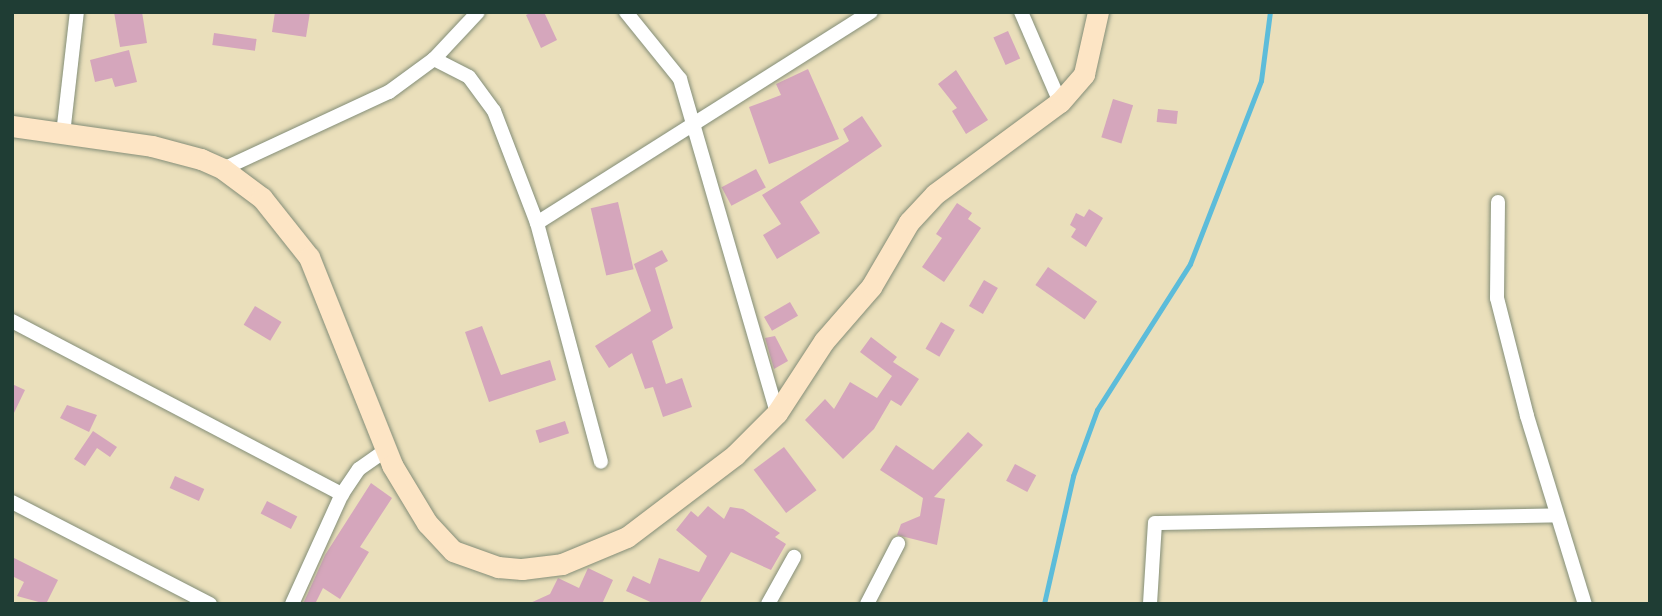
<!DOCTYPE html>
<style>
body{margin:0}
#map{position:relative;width:1662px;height:616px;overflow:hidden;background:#eadfbb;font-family:Dekko,sans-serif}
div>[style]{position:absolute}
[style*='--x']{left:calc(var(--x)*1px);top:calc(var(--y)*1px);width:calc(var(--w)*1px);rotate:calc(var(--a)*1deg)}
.stream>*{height:4.5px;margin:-2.25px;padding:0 2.25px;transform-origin:2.25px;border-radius:2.25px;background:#5cbcda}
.building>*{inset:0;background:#d5a6bc;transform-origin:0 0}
.roads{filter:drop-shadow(0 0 2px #848e78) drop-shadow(0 0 2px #848e78)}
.street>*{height:14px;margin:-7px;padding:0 7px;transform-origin:7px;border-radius:7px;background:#fff}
.secondary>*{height:21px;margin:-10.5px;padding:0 10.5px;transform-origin:10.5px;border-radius:10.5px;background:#fde5c5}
span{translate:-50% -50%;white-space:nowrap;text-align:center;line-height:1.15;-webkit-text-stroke:6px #fbf7ec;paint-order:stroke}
.frame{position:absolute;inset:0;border:14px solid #1f3d34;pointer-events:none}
</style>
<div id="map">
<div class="stream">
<div style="--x:1044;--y:604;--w:131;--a:-77.2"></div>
<div style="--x:1073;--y:476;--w:70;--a:-70"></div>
<div style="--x:1097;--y:410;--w:173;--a:-57.5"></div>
<div style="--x:1190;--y:264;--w:196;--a:-68.8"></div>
<div style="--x:1261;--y:81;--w:70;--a:-82.6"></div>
</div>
<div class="building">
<div style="clip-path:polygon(114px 12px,142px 12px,147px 43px,120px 47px)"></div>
<div style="clip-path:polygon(275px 12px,310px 12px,306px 37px,272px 32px)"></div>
<div style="clip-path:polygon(532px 12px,544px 12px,557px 40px,541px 48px,526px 15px)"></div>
<div style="left:1008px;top:31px;width:30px;height:16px;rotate:66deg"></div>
<div style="left:214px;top:33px;width:43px;height:12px;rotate:8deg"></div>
<div style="clip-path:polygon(129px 50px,137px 82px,115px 87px,112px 78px,95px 82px,90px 60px)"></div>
<div style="clip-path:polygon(808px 69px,839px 139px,769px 164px,749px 107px,781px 95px,776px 84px)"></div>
<div style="clip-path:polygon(956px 70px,988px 120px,966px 134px,952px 111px,957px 108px,938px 84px)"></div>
<div style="left:1113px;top:99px;width:21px;height:40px;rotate:17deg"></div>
<div style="left:1158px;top:109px;width:20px;height:13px;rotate:6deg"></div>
<div style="clip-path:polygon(862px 116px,882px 146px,800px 202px,820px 233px,777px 259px,763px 235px,781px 224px,762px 195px,849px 141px,843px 129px)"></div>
<div style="left:756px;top:169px;width:21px;height:39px;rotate:62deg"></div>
<div style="left:618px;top:202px;width:69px;height:28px;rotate:77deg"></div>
<div style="clip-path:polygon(957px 203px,972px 213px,968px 219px,981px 228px,944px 282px,922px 267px,942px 238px,936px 234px)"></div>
<div style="clip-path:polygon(1089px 209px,1103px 218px,1086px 247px,1071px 237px,1076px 229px,1070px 225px,1076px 213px,1084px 217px)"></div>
<div style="clip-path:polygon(662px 250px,668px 261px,655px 268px,673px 328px,652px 341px,666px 384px,682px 378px,692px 407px,663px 417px,653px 387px,645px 389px,632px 353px,609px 368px,595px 346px,651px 311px,634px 264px)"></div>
<div style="left:1048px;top:267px;width:60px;height:22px;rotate:35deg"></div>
<div style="left:984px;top:280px;width:16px;height:30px;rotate:30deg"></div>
<div style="left:790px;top:302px;width:16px;height:30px;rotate:60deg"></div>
<div style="left:255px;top:306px;width:31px;height:22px;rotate:31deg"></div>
<div style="left:941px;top:322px;width:16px;height:31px;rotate:30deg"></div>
<div style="clip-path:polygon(482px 326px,501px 375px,550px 360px,556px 380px,489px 402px,465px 332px)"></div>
<div style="clip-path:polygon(775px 336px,788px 361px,774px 369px,765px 338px)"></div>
<div style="clip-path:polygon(871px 337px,897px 357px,893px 362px,919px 379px,901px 406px,891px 400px,874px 429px,843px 459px,805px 420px,825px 399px,834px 409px,850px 382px,877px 398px,892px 376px,860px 352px)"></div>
<div style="clip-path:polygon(12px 384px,25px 390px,12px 417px)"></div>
<div style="clip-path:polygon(67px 405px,97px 415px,89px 432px,60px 418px)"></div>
<div style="left:565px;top:421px;width:13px;height:31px;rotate:72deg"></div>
<div style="clip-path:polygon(93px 431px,117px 447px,110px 457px,97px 448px,85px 466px,74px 459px)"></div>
<div style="clip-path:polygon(968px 432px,983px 445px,934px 497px,945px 499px,937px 545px,897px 535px,901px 524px,920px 516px,923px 498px,880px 470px,896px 445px,933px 470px)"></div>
<div style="left:784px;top:447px;width:54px;height:38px;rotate:53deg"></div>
<div style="left:1015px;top:464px;width:24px;height:19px;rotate:28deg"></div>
<div style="left:175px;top:476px;width:32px;height:13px;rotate:24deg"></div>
<div style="clip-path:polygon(371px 483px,392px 498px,360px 547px,369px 552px,340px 599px,323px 588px,315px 604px,303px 604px,325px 555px)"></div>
<div style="left:267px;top:501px;width:34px;height:14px;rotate:27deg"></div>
<div style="clip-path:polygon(708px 506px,724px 519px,730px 507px,743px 509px,780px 533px,775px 537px,786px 544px,771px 570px,731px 552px,699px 604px,655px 604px,626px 591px,633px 576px,650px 584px,659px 558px,699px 572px,707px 556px,676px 530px,691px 511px,698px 517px)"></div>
<div style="clip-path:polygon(12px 557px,58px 580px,46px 604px,17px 596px,24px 582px,12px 576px)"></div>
<div style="clip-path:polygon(588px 568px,613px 580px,602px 604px,528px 604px,550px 594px,558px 578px,579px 588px)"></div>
</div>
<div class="roads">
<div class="street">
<div style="--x:626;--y:12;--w:86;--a:51.1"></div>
<div style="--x:680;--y:79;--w:348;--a:73.8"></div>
<div style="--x:1021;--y:12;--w:98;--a:66.6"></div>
<div style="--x:434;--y:59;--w:39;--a:27"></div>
<div style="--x:469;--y:77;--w:42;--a:53.7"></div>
<div style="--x:494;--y:111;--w:120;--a:69"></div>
<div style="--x:537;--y:223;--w:247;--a:75"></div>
<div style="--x:63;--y:134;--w:123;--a:-83.5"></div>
<div style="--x:223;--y:169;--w:183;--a:-24.9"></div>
<div style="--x:389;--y:92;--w:56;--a:-36.3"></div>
<div style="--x:434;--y:59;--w:64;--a:-46.9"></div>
<div style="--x:1498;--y:202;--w:96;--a:90.6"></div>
<div style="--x:1497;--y:298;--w:122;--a:75.7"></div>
<div style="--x:1527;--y:416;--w:197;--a:72.9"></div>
<div style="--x:537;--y:223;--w:395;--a:-32.3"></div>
<div style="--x:12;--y:321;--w:373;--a:27.7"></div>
<div style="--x:12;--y:502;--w:223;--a:27.3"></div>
<div style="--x:292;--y:604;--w:121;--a:-65.6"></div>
<div style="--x:342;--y:494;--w:30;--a:-56"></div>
<div style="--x:359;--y:469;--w:33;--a:-35"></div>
<div style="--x:768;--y:604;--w:54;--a:-61"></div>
<div style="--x:867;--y:604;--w:68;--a:-62.7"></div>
<div style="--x:1150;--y:604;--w:81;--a:-86.5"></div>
<div style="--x:1155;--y:523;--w:401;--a:-1.1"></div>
</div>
<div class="secondary">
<div style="--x:12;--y:126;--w:141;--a:8.1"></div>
<div style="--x:152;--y:146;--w:51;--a:14.9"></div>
<div style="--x:201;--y:159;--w:24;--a:24"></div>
<div style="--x:223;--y:169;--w:49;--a:36.6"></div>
<div style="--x:262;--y:198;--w:75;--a:51.5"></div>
<div style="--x:309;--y:257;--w:224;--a:68.2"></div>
<div style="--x:392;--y:465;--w:68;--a:58.9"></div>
<div style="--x:427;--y:523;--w:38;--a:47"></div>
<div style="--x:453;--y:551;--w:48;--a:19.6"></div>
<div style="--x:498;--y:567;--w:24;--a:5"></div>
<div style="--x:522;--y:569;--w:40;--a:-7.1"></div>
<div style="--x:562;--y:564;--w:70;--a:-22.6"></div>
<div style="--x:627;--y:537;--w:136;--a:-37.2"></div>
<div style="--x:735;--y:455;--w:59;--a:-45"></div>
<div style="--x:777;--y:413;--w:86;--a:-56.9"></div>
<div style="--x:824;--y:341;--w:72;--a:-49"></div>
<div style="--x:871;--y:287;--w:75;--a:-59.7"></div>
<div style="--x:909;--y:222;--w:38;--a:-47"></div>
<div style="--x:935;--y:194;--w:155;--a:-36.4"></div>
<div style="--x:1060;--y:102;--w:37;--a:-49"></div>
<div style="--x:1084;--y:74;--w:64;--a:-77.3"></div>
</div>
</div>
<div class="frame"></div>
</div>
